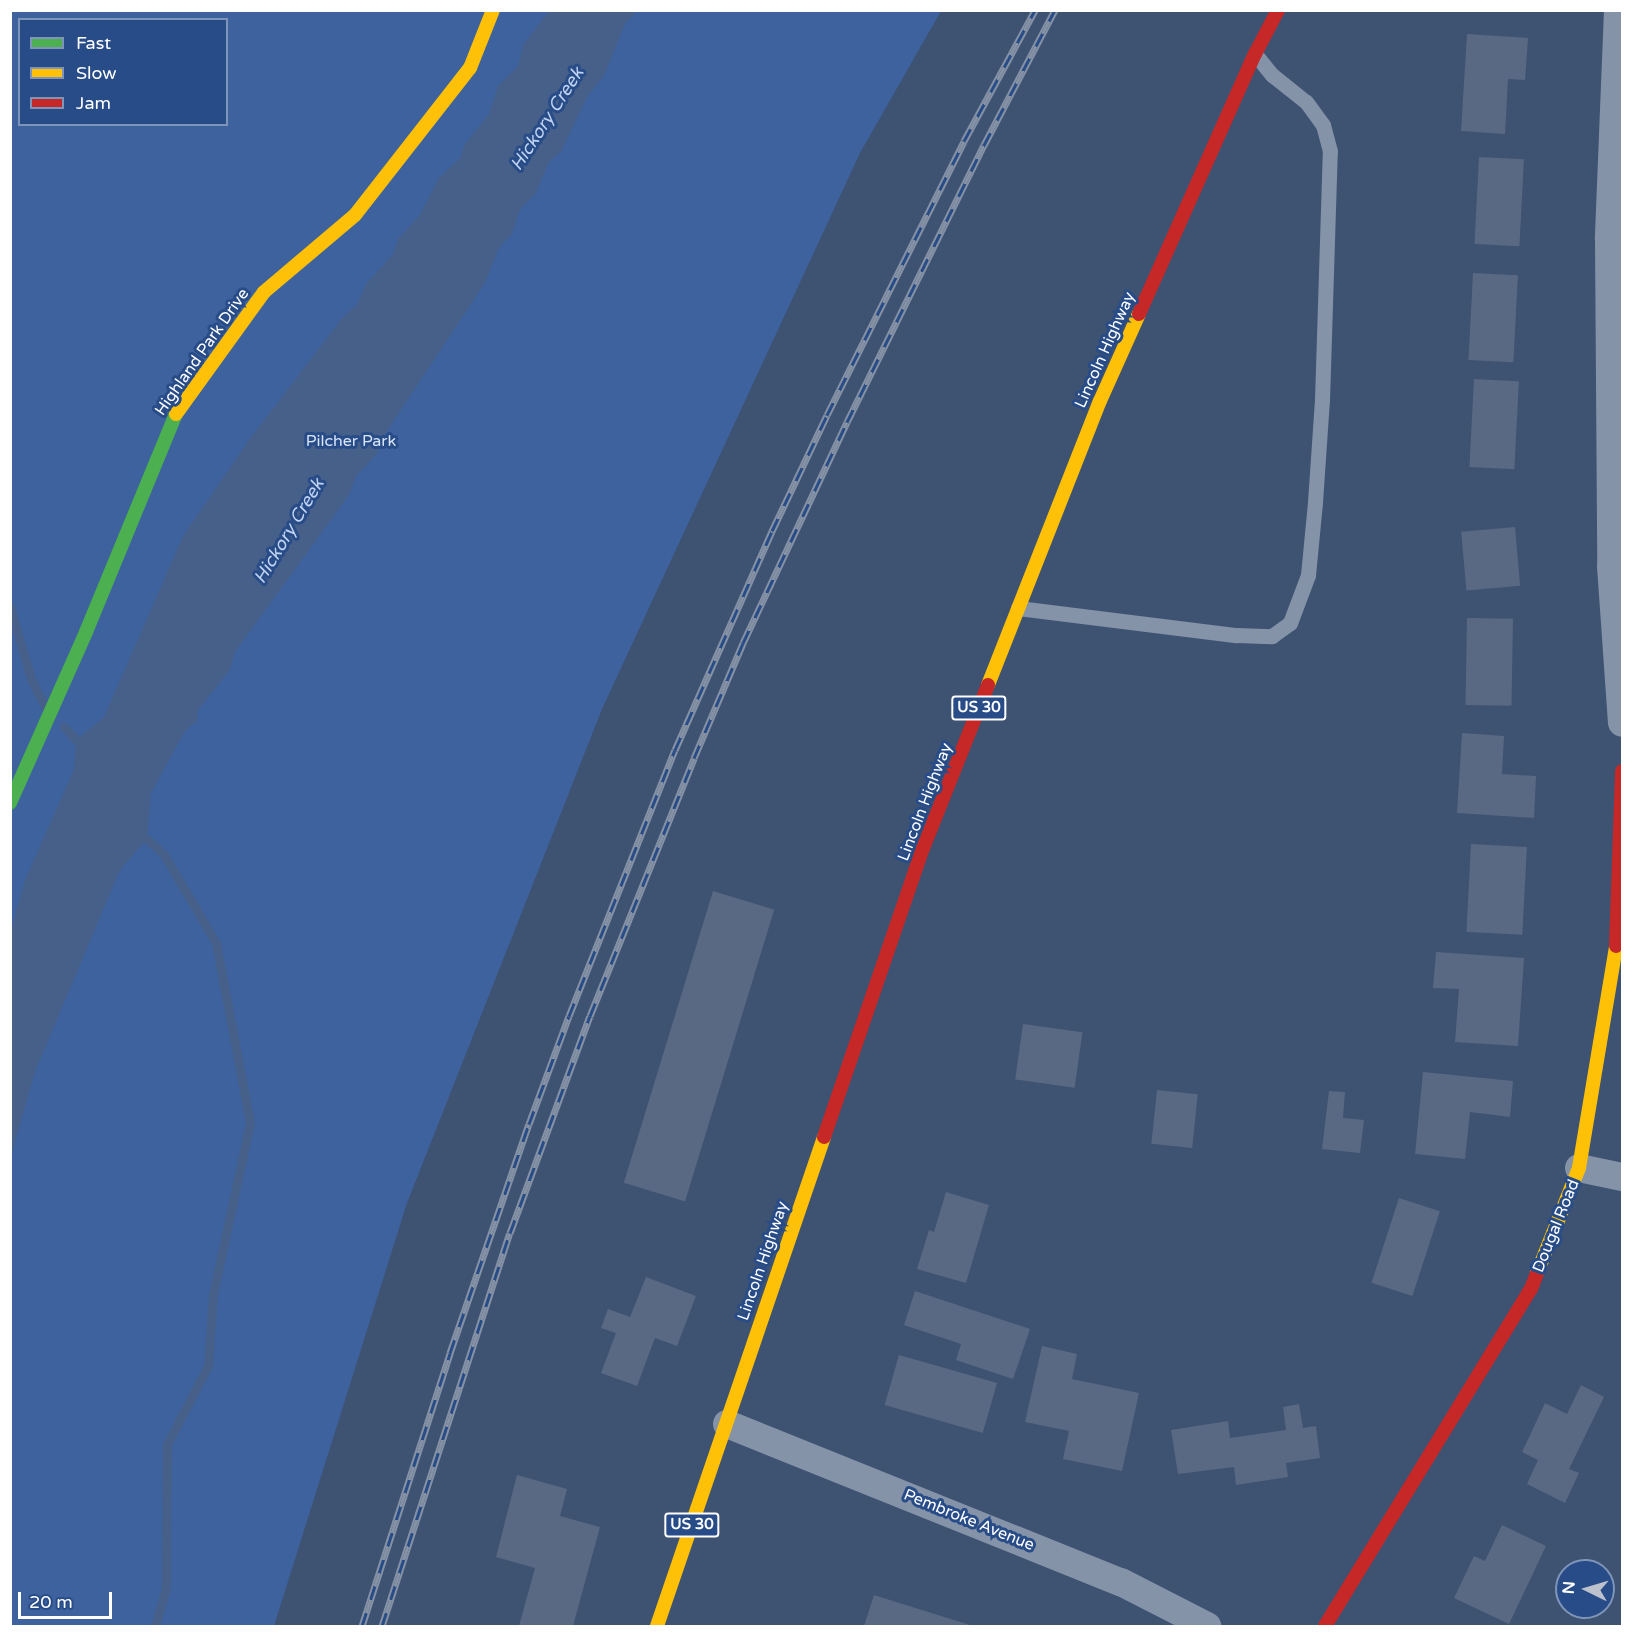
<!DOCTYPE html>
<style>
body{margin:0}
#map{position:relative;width:1633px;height:1637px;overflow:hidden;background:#3e5272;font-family:"Varela Round",sans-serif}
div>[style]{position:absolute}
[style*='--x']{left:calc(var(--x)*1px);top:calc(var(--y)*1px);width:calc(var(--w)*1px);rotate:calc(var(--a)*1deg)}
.green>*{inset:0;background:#3d629e}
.water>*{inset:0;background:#46608a}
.stream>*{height:9px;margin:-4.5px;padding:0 4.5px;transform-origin:4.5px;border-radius:4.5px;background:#46608a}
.building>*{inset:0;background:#5a6983;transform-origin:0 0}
.lane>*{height:15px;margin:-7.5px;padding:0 7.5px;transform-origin:7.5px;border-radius:7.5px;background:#8593a8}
.street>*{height:28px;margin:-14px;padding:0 14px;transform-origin:14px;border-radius:14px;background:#8593a8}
.fast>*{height:14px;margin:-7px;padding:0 7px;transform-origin:7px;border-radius:7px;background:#4caf50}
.slow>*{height:14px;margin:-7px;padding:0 7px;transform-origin:7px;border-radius:7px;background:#ffc107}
.jam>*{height:14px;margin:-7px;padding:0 7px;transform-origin:7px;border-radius:7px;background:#c62828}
.rail>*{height:7px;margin-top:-3.5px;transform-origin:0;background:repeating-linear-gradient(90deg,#284c88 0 14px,#8592a6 0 28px);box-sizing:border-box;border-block:2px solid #8592a6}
span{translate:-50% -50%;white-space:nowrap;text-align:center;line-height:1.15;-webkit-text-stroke:6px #284c88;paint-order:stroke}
.shield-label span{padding:2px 4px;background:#284c88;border:2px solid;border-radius:4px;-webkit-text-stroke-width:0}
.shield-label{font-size:15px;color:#fff;font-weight:700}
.street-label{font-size:16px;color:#fff}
.park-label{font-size:16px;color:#d8e4f7}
.water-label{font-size:18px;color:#c0d3f0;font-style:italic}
.frame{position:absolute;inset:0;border:12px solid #fff;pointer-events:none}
.legend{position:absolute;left:18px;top:18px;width:210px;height:108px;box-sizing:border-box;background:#284c88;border:2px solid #7e94b8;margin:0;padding:8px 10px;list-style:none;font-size:18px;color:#fff}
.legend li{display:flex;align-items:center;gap:12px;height:30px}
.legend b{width:30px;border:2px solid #7e94b8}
.north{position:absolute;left:1555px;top:1559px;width:60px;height:60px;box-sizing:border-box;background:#284c88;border:2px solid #7e94b8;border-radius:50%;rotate:275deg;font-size:16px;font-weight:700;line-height:24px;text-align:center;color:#fff}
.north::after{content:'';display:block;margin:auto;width:21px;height:27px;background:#bbc2ce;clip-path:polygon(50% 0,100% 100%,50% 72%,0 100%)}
.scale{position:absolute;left:18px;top:1592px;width:94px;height:27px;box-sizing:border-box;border:3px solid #fff;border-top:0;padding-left:8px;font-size:18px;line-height:21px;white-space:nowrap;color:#fff;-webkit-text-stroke:4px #284c88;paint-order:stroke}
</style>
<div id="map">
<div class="green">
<div style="clip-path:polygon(evenodd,11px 11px,941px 11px,860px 153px,602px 709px,407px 1203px,274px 1626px,11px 1626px,11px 11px,20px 20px,226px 20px,226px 124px,20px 124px,20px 20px)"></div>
</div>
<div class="water">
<div style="clip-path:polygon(549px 11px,637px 11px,625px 24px,604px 76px,587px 97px,561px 152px,549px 162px,536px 193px,520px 210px,512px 234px,499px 248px,485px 283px,383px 437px,377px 454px,357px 475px,349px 495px,235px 652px,230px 670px,198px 710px,197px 721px,185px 731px,151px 793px,147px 839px,120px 870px,35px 1072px,11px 1157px,11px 929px,25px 880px,74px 769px,76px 740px,104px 717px,183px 536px,249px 440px,342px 318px,357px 305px,366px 284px,393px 254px,398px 239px,419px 216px,439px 178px,460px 158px,465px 144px,489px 114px,498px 86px,518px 66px,523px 45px)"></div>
</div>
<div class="stream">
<div style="--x:10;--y:607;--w:75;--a:73.7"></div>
<div style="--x:31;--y:679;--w:30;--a:63"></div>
<div style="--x:64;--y:727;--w:18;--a:47"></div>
<div style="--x:147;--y:839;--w:23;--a:43"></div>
<div style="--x:164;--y:855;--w:102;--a:59.4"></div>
<div style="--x:216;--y:943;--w:183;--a:79.3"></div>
<div style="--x:250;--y:1123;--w:175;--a:102.2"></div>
<div style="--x:213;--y:1294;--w:72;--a:94"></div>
<div style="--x:208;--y:1366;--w:88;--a:117.7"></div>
<div style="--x:167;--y:1444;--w:144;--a:90.4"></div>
<div style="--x:166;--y:1588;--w:40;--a:106"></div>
</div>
<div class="building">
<div style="clip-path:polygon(1467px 34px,1528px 38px,1525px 80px,1508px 79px,1505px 134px,1461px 131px)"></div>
<div style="left:1479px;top:157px;width:45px;height:87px;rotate:3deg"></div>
<div style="left:1473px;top:273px;width:45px;height:87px;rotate:3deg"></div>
<div style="left:1474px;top:379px;width:45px;height:88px;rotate:3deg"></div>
<div style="left:1515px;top:527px;width:59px;height:54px;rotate:85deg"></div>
<div style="left:1467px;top:618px;width:46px;height:87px;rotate:1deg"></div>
<div style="clip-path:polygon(1462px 733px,1504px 736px,1502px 774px,1536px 776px,1534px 818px,1457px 813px)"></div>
<div style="left:1471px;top:844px;width:56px;height:88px;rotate:3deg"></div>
<div style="left:713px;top:891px;width:64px;height:305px;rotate:17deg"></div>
<div style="clip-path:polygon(1436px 952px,1524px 958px,1518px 1046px,1455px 1042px,1459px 989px,1433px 988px)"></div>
<div style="left:1023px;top:1024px;width:60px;height:56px;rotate:8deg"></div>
<div style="clip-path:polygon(1423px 1072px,1513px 1081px,1510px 1117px,1470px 1112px,1465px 1159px,1415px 1154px)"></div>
<div style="left:1157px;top:1090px;width:41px;height:54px;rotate:6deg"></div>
<div style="clip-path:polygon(1329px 1091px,1345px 1092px,1343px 1118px,1364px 1120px,1360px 1153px,1322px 1149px)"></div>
<div style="clip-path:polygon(946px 1192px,989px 1205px,966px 1283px,917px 1269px,929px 1230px,934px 1232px)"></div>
<div style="left:1399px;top:1198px;width:43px;height:89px;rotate:18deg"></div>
<div style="clip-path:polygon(646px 1277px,696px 1296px,677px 1346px,655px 1338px,637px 1386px,601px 1373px,616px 1333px,601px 1328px,608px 1309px,630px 1317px)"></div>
<div style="clip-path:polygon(915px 1291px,1030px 1329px,1013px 1379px,956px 1360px,961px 1344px,904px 1325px)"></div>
<div style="clip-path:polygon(1042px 1346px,1077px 1354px,1072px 1379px,1139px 1393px,1122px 1471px,1063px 1459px,1069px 1431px,1025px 1422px)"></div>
<div style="left:899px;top:1355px;width:102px;height:52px;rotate:16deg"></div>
<div style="clip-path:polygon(1581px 1385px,1604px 1397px,1569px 1469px,1579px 1473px,1565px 1503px,1527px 1484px,1538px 1460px,1522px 1452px,1545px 1403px,1567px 1414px)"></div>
<div style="clip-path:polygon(1299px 1404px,1303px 1428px,1316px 1426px,1320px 1458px,1286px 1463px,1288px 1477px,1236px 1485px,1234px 1467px,1178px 1474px,1171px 1430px,1228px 1421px,1230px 1438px,1286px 1430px,1283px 1407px)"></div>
<div style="clip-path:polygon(517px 1475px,567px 1489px,560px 1516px,600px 1527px,573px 1626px,519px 1626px,535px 1568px,496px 1557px)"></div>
<div style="clip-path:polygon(1502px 1525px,1546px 1546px,1509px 1624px,1454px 1598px,1474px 1556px,1485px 1561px)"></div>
<div style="clip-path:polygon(874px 1595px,973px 1626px,864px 1626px)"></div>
</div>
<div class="lane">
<div style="--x:1018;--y:608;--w:220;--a:7.1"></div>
<div style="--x:1236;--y:635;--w:36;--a:2"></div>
<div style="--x:1272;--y:636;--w:22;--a:-36"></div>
<div style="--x:1290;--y:623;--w:51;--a:-69.4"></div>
<div style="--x:1308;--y:575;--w:73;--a:-84.5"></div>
<div style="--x:1315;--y:502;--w:102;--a:-86.1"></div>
<div style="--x:1322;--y:400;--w:249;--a:-88.2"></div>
<div style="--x:1330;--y:151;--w:27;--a:-105"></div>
<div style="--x:1323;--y:125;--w:29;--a:-126"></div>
<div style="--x:1306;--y:102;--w:43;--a:-141.5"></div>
<div style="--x:1272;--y:75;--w:27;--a:-129"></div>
</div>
<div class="street">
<div style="--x:1618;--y:10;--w:229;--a:92.3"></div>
<div style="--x:1609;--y:239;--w:327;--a:89.6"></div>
<div style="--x:1611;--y:566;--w:157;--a:86"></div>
<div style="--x:1579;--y:1168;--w:44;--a:11.8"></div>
<div style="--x:727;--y:1424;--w:424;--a:21.9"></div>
<div style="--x:1121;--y:1582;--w:97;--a:27.1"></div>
</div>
<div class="fast">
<div style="--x:10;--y:803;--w:187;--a:-66"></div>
<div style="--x:86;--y:632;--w:236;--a:-67.6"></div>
</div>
<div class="slow">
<div style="--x:176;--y:414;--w:150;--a:-54.2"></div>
<div style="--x:264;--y:292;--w:119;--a:-40.2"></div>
<div style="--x:355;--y:215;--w:187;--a:-52"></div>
<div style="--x:470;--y:68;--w:62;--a:-68.4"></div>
<div style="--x:988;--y:685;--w:305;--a:-68.5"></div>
<div style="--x:1100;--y:401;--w:95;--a:-65.9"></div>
<div style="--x:1537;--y:1273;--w:113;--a:-68.2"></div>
<div style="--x:1579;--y:1168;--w:225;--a:-80.5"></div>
<div style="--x:657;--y:1626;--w:517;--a:-71.14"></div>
</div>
<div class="jam">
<div style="--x:1139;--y:314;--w:285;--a:-66"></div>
<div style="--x:1255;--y:54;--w:50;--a:-62.4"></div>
<div style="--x:1616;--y:946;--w:175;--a:-88"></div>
<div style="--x:824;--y:1137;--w:297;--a:-71.1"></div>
<div style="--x:920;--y:856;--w:184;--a:-68.3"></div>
<div style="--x:1325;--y:1626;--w:395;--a:-58.6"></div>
<div style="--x:1531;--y:1289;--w:17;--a:-69"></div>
</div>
<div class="rail">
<div style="--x:362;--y:1626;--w:287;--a:-72.1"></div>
<div style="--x:450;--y:1353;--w:242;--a:-71"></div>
<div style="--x:529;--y:1124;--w:115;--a:-69.7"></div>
<div style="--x:569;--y:1016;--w:286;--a:-68.3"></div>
<div style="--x:675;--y:750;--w:240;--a:-66.1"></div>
<div style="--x:772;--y:531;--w:128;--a:-64.6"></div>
<div style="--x:827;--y:415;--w:306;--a:-63.4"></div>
<div style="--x:964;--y:141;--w:149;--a:-61.5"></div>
<div style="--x:382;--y:1626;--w:413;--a:-72"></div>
<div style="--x:510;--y:1233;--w:231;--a:-69.8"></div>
<div style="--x:590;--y:1016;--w:278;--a:-68"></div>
<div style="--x:694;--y:758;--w:125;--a:-66.9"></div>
<div style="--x:743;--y:643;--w:244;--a:-64.8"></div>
<div style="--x:847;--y:422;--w:309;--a:-63.7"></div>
<div style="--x:984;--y:145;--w:153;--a:-62.3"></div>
</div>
<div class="shield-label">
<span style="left:979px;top:708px">US 30</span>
<span style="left:692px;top:1525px">US 30</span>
</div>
<div class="street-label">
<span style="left:1105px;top:350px;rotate:-66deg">Lincoln Highway</span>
<span style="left:202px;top:352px;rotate:-55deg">Highland Park Drive</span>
<span style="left:925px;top:802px;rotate:-69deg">Lincoln Highway</span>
<span style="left:1556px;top:1226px;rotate:-68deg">Dougal Road</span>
<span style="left:763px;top:1261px;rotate:-71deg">Lincoln Highway</span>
<span style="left:969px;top:1520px;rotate:22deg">Pembroke Avenue</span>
</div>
<div class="park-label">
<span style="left:351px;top:441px">Pilcher Park</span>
</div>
<div class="water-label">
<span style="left:547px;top:119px;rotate:-57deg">Hickory Creek</span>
<span style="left:289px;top:531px;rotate:-59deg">Hickory Creek</span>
</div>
<div class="frame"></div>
<ul class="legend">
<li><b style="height:8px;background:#4caf50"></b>Fast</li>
<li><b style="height:8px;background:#ffc107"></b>Slow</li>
<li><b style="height:8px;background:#c62828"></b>Jam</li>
</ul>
<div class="north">N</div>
<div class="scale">20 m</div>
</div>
